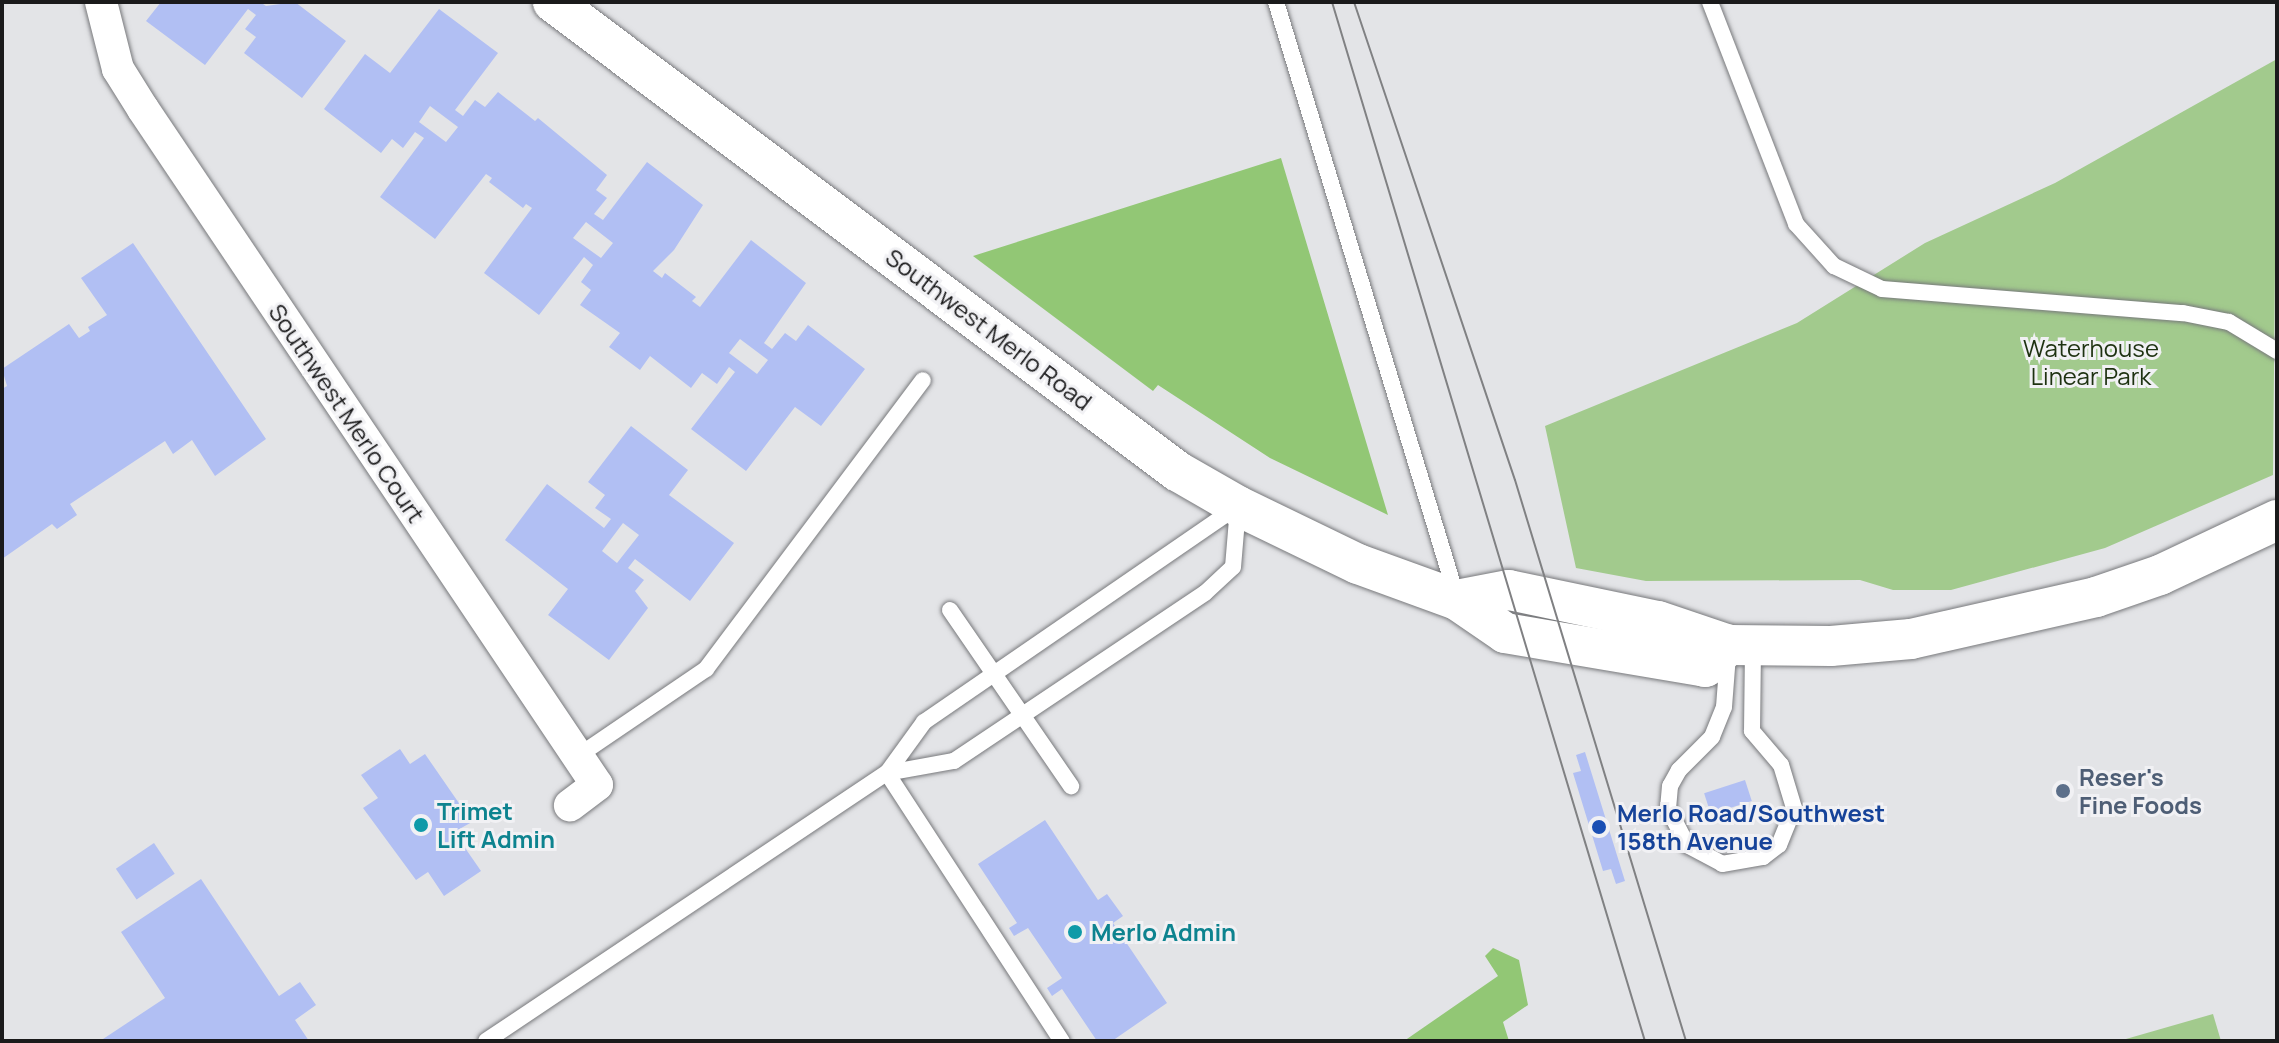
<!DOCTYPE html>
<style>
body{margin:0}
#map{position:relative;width:2279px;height:1043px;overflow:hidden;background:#e3e4e7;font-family:Manrope,sans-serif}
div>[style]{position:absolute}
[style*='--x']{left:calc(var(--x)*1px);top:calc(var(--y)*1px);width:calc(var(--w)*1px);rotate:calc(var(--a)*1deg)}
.green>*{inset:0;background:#a2ca8d}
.forest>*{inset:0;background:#92c775}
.building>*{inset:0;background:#b1bff3;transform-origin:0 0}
.roads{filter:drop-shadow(0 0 2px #78797c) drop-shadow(0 0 2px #78797c)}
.service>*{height:16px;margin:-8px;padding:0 8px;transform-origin:8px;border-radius:8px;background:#fff}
.minor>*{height:32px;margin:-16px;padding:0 16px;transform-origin:16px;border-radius:16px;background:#fff}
.tertiary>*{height:40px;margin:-20px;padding:0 20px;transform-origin:20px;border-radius:20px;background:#fff}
.tram>*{height:2px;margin:-1px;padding:0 1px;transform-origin:1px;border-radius:1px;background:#808183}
.dots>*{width:22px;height:22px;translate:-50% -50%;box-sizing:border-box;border:4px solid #f1f1f4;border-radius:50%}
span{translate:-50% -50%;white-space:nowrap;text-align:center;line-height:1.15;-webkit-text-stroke:6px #f1f1f4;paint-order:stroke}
.street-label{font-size:24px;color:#1a1a1b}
.park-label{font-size:24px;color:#1e3211}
.service-label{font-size:24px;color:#4e5e75;font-weight:700}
.left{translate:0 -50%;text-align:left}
.culture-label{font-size:24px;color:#0d838f;font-weight:700}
.transit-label{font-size:24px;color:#164399;font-weight:700}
.frame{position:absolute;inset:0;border:4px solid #1a1a1b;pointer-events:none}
</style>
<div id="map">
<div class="green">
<div style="clip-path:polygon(2277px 59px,2273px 475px,2105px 548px,1951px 590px,1893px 590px,1860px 580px,1646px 581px,1576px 568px,1545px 426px,1797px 323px,1925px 243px,2055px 183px)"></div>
<div style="clip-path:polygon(2213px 1014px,2221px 1041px,2119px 1041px)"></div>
</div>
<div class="forest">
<div style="clip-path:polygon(1281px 158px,1388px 515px,1270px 458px,1158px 385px,1153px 391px,973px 256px)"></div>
<div style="clip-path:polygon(1493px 948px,1519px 960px,1528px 1005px,1503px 1022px,1509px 1041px,1404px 1041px,1498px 976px,1485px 956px)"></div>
</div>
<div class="building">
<div style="clip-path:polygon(161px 2px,260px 2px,266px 6px,295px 2px,346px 41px,302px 98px,244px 53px,256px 37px,245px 29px,256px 15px,248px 9px,205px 65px,146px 21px)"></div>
<div style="clip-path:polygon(evenodd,439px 9px,498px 53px,455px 110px,463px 116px,475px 100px,485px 107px,498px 92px,535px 121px,538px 118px,607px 175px,596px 190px,607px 198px,594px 214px,603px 220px,647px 162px,703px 205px,674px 250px,653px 271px,662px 278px,665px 273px,696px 297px,692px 301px,700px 307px,751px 240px,806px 283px,764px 343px,772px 349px,785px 333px,796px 341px,808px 325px,865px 369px,821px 426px,795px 407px,746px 471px,691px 429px,735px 372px,729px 367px,717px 384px,702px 373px,691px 388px,650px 356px,640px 370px,609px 347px,620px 333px,580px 305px,591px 290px,581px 282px,593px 265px,584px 257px,539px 315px,484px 273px,532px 208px,526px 204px,523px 208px,489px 182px,492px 178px,486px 174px,435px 239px,380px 197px,424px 138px,415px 132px,403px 148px,392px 139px,381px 153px,324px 109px,365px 54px,390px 73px,439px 9px,430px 106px,458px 127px,446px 142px,419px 122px,430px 106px,439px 9px,586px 222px,613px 243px,601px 258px,573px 238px,586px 222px,439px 9px,740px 339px,768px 360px,757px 374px,729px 353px,740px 339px)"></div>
<div style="clip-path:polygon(133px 243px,266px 439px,215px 476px,192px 440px,173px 454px,165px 441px,70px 504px,77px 515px,57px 529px,52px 524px,2px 559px,2px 389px,7px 386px,2px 369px,69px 324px,79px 338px,90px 331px,88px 327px,107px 315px,81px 278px)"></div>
<div style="clip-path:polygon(evenodd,631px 426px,688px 470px,669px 495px,734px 543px,690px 601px,635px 559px,628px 568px,644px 580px,635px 591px,648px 608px,609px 660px,548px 615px,568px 589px,505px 540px,547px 484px,604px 528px,611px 519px,595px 508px,605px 495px,588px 482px,631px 426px,623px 523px,639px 535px,617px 563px,602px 551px,623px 523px)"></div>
<div style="clip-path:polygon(400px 749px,410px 764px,425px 754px,472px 822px,454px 832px,481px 871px,444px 896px,428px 872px,416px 880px,363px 808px,378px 798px,361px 775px)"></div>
<div style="clip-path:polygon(1585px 752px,1625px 881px,1616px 884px,1611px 869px,1603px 871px,1573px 773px,1581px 771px,1576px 755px)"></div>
<div style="left:1745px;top:780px;width:22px;height:43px;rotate:72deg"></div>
<div style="clip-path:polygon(1045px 820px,1098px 900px,1107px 894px,1123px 916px,1113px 923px,1167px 1003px,1112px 1041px,1097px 1041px,1062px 989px,1052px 996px,1047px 988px,1062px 978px,1028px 928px,1014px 936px,1009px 928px,1017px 923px,978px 864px)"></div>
<div style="left:154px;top:843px;width:37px;height:46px;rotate:56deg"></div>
<div style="clip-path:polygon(201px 879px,279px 996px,300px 982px,316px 1005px,295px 1020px,309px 1041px,100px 1041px,165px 998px,121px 932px)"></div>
</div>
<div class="roads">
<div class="service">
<div style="--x:1276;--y:2;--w:620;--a:73.11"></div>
<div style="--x:1710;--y:2;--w:238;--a:68.8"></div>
<div style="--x:1796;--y:224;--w:57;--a:47.9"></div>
<div style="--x:1834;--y:266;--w:53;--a:25.6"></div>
<div style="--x:1882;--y:289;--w:302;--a:4.6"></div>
<div style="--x:2183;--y:313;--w:47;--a:11.1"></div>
<div style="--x:2229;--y:322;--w:56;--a:31.1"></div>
<div style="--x:950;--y:610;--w:214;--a:55.5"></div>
<div style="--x:1728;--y:655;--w:52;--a:94.4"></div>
<div style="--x:1724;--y:707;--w:32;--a:112"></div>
<div style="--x:1712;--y:737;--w:47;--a:135"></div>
<div style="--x:1679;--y:770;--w:18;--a:119"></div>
<div style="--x:1670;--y:786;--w:22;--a:95"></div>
<div style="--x:1668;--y:808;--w:42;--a:62.8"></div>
<div style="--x:1687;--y:845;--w:40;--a:28"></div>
<div style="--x:1722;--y:864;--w:42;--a:-9.7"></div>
<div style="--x:1763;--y:857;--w:20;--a:-37"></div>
<div style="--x:1779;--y:845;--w:40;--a:-68"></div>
<div style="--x:1794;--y:808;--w:45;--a:-106.8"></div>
<div style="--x:1781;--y:765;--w:45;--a:-130.5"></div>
<div style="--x:1752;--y:731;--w:84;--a:-89.3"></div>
<div style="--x:578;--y:756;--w:155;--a:-34.2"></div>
<div style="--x:706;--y:669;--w:361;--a:-53.1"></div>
<div style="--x:887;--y:773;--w:68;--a:-10.2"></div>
<div style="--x:954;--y:761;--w:302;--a:-33.8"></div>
<div style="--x:1205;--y:593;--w:38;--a:-43"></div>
<div style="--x:1233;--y:567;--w:59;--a:-85.2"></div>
<div style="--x:887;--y:773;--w:320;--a:56.9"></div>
<div style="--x:486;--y:1041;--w:482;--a:-33.8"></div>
<div style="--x:887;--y:773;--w:63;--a:-54"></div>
<div style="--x:924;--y:722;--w:380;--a:-34.5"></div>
</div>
<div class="minor">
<div style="--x:101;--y:2;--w:69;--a:75.8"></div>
<div style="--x:118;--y:69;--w:47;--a:58"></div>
<div style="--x:143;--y:109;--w:814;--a:56.11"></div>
<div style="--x:597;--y:785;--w:34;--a:143"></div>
</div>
<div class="tertiary">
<div style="--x:553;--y:2;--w:781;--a:36.93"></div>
<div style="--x:1177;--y:471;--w:70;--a:29.8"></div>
<div style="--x:1238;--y:506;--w:133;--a:25.8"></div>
<div style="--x:1358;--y:564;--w:105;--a:20"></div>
<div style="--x:1457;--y:600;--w:58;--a:34.5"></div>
<div style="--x:1505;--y:633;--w:203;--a:9.6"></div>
<div style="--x:1705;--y:667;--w:33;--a:-43"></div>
<div style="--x:1457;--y:600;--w:53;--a:-10.9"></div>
<div style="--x:1509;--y:590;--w:152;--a:11.8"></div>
<div style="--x:1658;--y:621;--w:75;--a:18.7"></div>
<div style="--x:1729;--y:645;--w:102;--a:0.6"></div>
<div style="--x:1831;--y:646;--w:80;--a:-5"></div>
<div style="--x:1911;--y:639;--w:190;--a:-12.8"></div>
<div style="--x:2096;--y:597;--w:68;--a:-19"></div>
<div style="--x:2160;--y:575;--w:129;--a:-25.2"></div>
</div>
</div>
<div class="tram">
<div style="--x:1332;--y:2;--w:1085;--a:73.24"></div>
<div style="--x:1354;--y:2;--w:504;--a:71.39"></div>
<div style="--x:1515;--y:480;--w:586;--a:73.05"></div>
</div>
<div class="dots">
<div style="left:2063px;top:791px;background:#5c6f8a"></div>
<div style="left:421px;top:825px;background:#0f9aa8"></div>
<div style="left:1599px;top:827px;background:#1a4fb4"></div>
<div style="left:1075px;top:932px;background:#0f9aa8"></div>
</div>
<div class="street-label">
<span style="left:989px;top:329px;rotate:37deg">Southwest Merlo Road</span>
<span style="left:347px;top:413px;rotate:56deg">Southwest Merlo Court</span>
</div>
<div class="park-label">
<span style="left:2091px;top:362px">Waterhouse<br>Linear Park</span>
</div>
<div class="service-label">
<span class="left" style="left:2079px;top:791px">Reser's<br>Fine Foods</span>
</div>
<div class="culture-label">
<span class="left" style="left:437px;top:825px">Trimet<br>Lift Admin</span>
<span class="left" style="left:1091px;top:932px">Merlo Admin</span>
</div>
<div class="transit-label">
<span class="left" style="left:1617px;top:827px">Merlo Road/Southwest<br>158th Avenue</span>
</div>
<div class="frame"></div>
</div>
